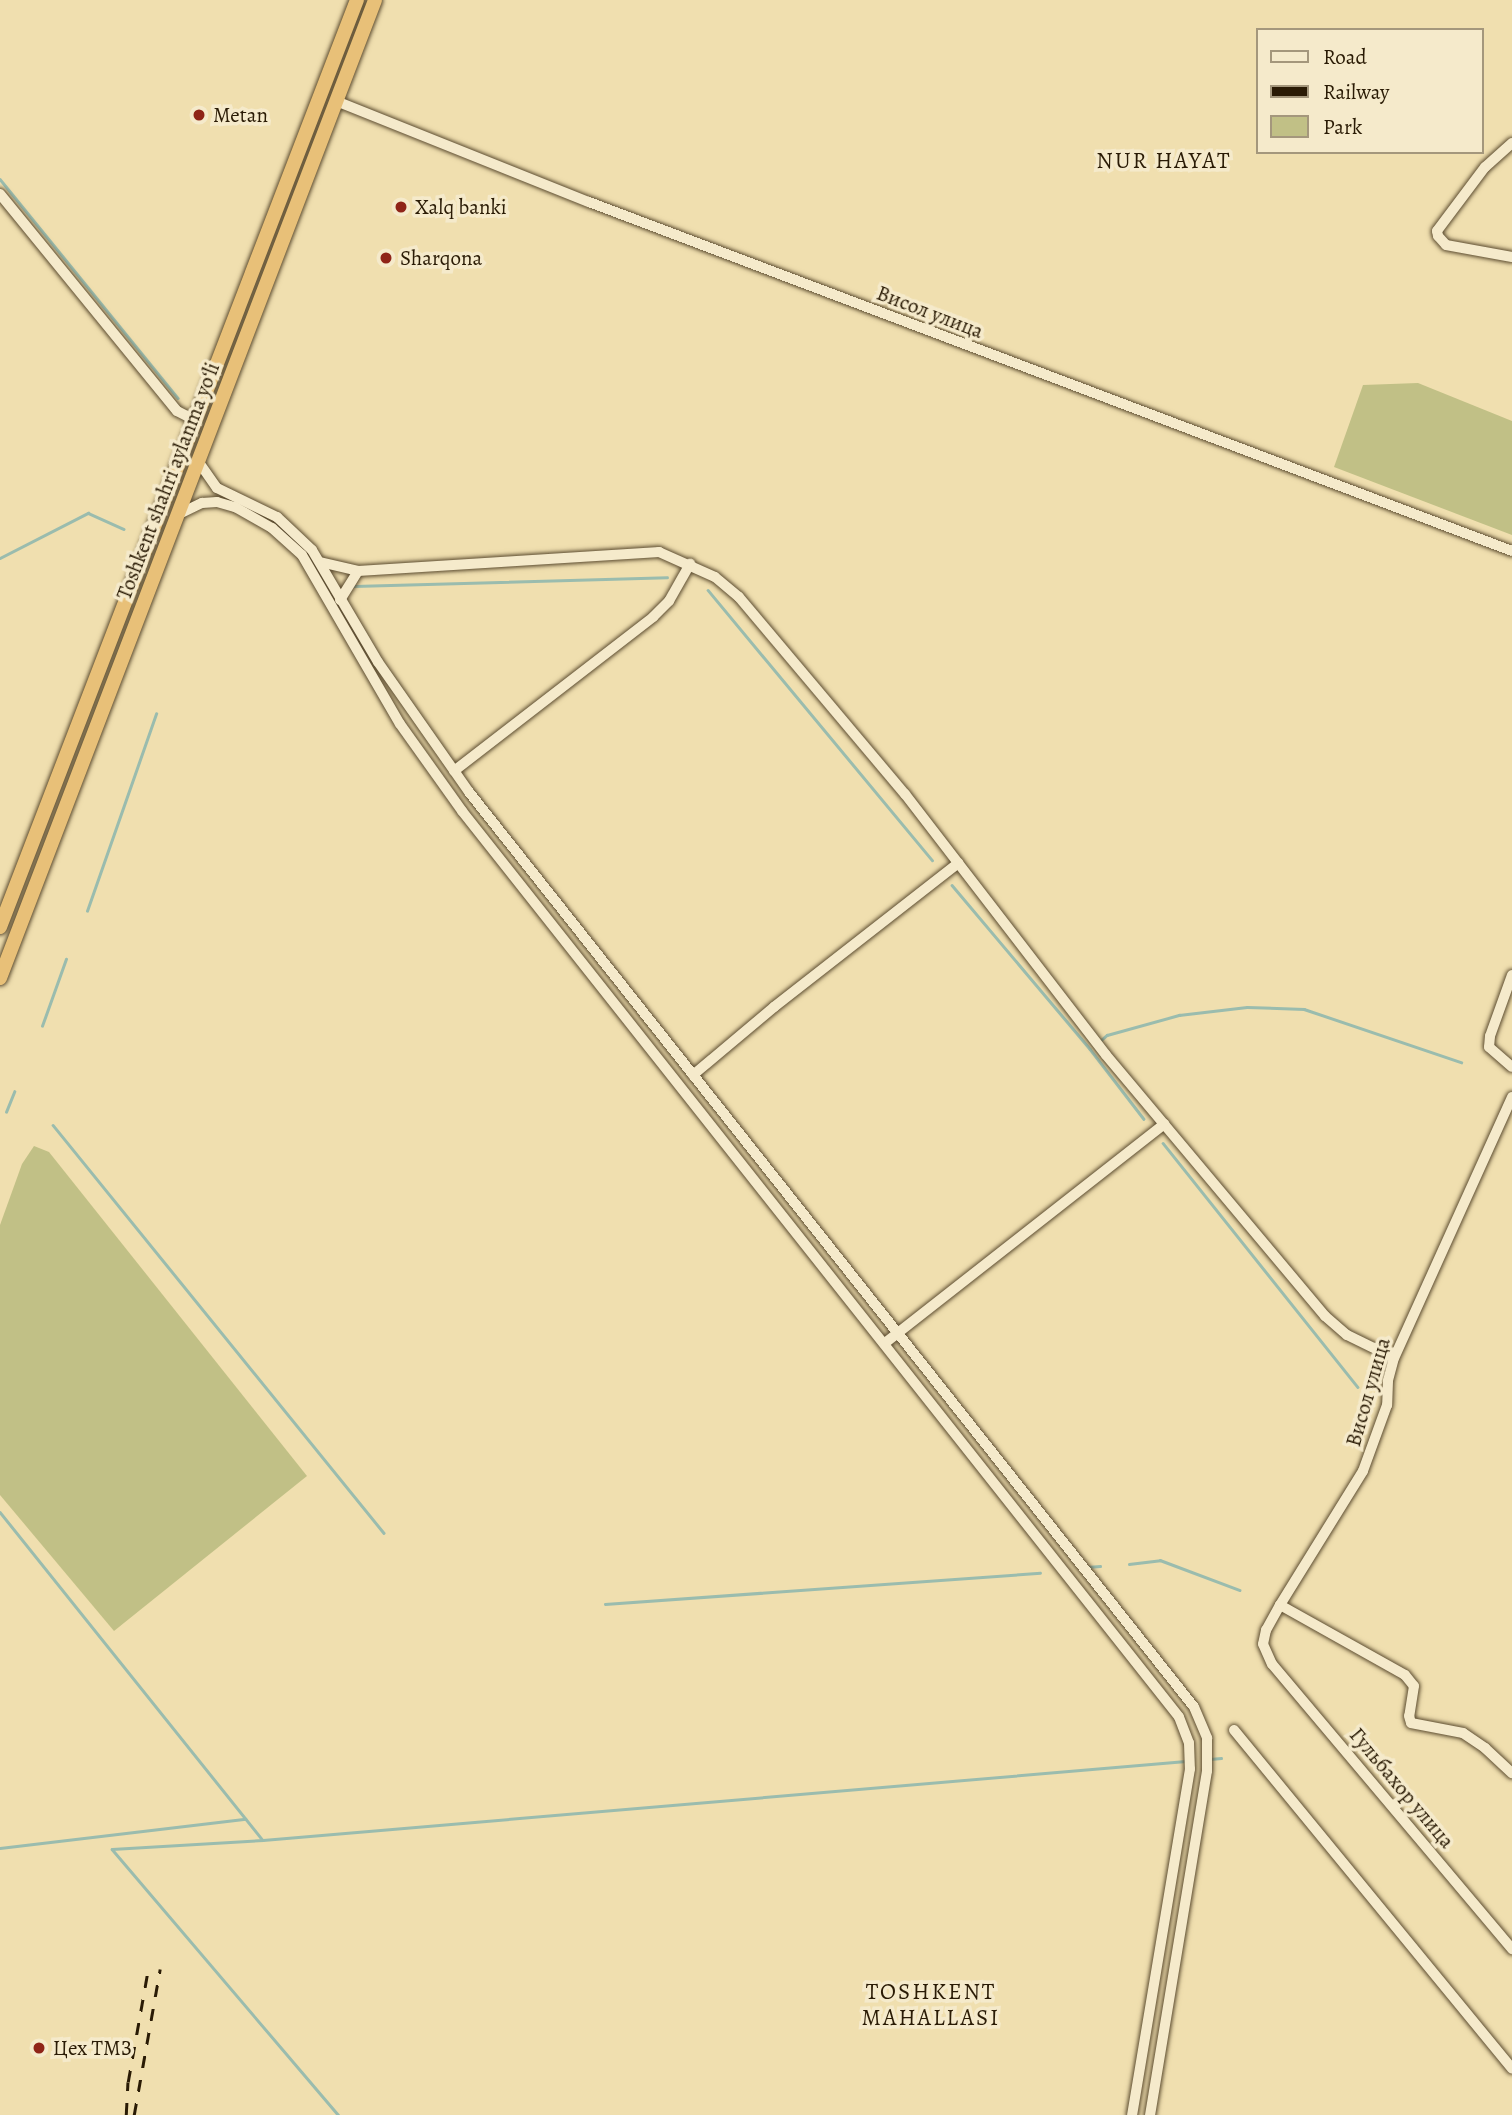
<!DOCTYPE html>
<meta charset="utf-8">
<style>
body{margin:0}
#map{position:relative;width:1512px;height:2115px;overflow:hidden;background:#f0dfaf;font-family:Alegreya,serif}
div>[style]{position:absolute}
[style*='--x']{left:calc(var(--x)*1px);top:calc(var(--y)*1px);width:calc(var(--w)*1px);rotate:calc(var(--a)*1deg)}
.green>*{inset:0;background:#c1c086}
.stream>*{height:2.5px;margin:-1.25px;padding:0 1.25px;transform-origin:1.25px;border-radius:1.25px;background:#9abcae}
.roads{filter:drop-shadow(0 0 2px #5c4c30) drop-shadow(0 0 2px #5c4c30)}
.minor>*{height:10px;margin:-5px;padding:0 5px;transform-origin:5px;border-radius:5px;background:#f5eacb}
.highway>*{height:14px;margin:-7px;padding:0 7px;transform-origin:7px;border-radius:7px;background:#e8c078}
.rail>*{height:2.5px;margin-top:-1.25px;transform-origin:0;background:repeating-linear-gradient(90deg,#2a1b05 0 12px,transparent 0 24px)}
.dots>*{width:19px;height:19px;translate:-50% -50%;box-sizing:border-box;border:4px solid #f5eacb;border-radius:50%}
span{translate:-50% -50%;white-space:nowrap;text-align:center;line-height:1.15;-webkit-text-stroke:7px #f5eacb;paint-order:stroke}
.poi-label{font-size:21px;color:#2a1b05}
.left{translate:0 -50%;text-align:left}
.street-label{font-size:21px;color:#2a1b05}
.neighbourhood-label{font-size:23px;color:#2a1b05;letter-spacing:2px}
.legend{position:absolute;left:1256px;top:28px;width:228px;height:126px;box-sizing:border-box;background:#f5eacb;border:2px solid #a4977c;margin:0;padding:9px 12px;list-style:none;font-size:21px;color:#2a1b05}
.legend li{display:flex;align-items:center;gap:14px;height:35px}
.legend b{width:35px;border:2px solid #a4977c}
</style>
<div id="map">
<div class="green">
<div style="clip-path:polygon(1418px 383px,1512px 421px,1512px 535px,1334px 467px,1363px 385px)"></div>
<div style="clip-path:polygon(34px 1146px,49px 1152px,307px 1476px,114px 1631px,0 1495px,0 1225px,22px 1164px)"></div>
</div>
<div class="stream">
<div style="--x:0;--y:179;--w:282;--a:50.9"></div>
<div style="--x:0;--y:558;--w:99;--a:-27.1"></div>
<div style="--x:88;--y:513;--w:39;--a:24"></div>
<div style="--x:354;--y:586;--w:313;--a:-1.6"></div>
<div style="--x:708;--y:590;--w:351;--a:50.3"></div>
<div style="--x:952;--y:885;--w:214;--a:49.9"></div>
<div style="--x:1090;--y:1049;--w:88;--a:52.4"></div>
<div style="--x:87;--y:911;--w:209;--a:-70.7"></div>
<div style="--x:42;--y:1026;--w:71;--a:-70.3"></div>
<div style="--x:1100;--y:1041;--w:9;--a:-41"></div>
<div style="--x:1107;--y:1035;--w:75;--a:-15.5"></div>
<div style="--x:1179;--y:1015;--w:68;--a:-6.7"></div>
<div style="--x:1247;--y:1007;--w:57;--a:2"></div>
<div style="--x:1304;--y:1009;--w:166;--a:18.7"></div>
<div style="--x:6;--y:1112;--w:22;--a:-68"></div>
<div style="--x:53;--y:1125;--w:525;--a:50.95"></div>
<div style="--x:1163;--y:1143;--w:312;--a:51.4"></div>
<div style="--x:0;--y:1512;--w:420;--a:51.3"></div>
<div style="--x:1129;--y:1564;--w:31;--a:-7"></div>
<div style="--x:1160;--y:1560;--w:85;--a:20.6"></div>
<div style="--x:1087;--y:1567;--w:13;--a:-4"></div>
<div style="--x:605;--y:1604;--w:436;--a:-4.1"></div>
<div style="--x:1210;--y:1759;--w:11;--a:-5"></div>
<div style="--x:0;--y:1848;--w:247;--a:-6.8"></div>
<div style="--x:112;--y:1849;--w:151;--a:-3.4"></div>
<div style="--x:263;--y:1840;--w:926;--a:-4.89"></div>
<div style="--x:112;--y:1849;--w:349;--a:49.6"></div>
</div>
<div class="roads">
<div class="minor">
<div style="--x:336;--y:101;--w:272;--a:21.8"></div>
<div style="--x:589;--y:202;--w:987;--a:20.71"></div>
<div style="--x:1512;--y:143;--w:36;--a:138"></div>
<div style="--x:1485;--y:167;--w:80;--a:126.9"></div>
<div style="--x:1437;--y:231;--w:5;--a:79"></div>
<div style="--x:1438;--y:236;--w:12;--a:48"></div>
<div style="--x:1446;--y:245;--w:67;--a:10.3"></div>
<div style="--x:0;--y:194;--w:280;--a:50.8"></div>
<div style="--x:177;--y:411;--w:22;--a:27"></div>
<div style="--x:198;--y:461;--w:33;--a:55"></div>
<div style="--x:217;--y:488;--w:67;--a:25.8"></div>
<div style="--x:277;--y:517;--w:48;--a:43.3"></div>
<div style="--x:312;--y:550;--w:130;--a:59.5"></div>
<div style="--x:378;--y:662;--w:159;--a:55"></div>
<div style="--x:469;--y:792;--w:1167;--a:51.61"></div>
<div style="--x:1194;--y:1707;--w:34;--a:67"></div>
<div style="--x:1207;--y:1738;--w:33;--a:90"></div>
<div style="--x:1207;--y:1771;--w:349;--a:99.4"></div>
<div style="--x:177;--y:515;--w:28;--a:-26"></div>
<div style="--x:202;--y:503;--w:15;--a:-4"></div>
<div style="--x:217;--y:502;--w:19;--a:16"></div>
<div style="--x:235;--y:507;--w:43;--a:29.6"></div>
<div style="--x:272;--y:528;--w:40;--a:42"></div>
<div style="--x:302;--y:555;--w:195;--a:59.9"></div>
<div style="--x:400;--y:724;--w:107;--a:54.5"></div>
<div style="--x:462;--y:811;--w:1155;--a:51.64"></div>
<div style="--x:1179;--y:1717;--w:28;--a:69"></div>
<div style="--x:1189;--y:1743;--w:26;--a:88"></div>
<div style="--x:1190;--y:1769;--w:351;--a:99.5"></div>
<div style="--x:320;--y:562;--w:39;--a:13"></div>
<div style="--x:358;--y:571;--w:302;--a:-3.6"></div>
<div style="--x:659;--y:552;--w:61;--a:24.1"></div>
<div style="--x:715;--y:577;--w:31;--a:40"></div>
<div style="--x:739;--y:597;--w:258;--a:49.9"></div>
<div style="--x:905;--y:794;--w:329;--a:52.4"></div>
<div style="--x:1106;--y:1055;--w:341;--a:50"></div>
<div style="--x:1325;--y:1316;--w:29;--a:41"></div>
<div style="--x:1347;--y:1335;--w:52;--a:26.1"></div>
<div style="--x:340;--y:600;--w:34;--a:-58"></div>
<div style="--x:454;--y:771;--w:252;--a:-37.7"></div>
<div style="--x:653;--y:617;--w:23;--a:-45"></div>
<div style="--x:669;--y:601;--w:43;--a:-60.4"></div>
<div style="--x:1512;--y:975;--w:65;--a:109.8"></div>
<div style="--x:1490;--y:1036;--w:11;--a:95"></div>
<div style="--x:1489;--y:1047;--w:30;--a:41"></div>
<div style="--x:693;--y:1075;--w:106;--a:-40"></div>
<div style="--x:774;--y:1007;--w:234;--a:-38"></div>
<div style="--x:1512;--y:1097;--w:286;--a:114.3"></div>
<div style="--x:1394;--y:1358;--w:24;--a:105"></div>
<div style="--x:1388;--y:1381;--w:24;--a:92"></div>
<div style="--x:1387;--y:1405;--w:70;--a:110"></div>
<div style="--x:1363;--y:1471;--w:158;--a:121.8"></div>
<div style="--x:1280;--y:1605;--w:29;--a:119"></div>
<div style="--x:1266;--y:1630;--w:14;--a:102"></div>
<div style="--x:1263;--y:1644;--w:22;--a:66"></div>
<div style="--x:1272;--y:1664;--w:373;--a:49.9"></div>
<div style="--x:885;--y:1343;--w:355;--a:-38.1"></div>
<div style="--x:1280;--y:1605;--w:143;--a:29.2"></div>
<div style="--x:1405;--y:1675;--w:14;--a:51"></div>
<div style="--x:1414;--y:1686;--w:30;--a:99"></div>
<div style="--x:1409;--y:1716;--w:7;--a:74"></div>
<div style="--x:1411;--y:1723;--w:53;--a:10.9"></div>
<div style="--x:1463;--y:1733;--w:27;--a:34"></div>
<div style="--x:1485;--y:1748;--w:37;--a:43"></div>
<div style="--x:1234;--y:1730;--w:438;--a:50.6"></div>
</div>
<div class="highway">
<div style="--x:0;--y:927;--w:993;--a:-68.94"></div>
<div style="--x:0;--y:978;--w:1047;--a:-69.02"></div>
</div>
</div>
<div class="rail">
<div style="--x:126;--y:2115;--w:33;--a:-87"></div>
<div style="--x:128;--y:2082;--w:114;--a:-79.9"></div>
<div style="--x:134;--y:2115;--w:148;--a:-79.9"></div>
</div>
<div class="dots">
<div style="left:199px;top:115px;background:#8f2418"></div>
<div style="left:401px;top:207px;background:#8f2418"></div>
<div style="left:386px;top:258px;background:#8f2418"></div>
<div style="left:39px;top:2048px;background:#8f2418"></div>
</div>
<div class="poi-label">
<span class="left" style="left:213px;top:115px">Metan</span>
<span class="left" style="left:415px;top:207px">Xalq banki</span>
<span class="left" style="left:400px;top:258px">Sharqona</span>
<span class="left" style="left:53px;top:2048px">Цех ТМЗ</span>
</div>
<div class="street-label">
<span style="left:930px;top:312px;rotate:21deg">Висол улица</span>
<span style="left:168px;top:481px;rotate:-69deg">Toshkent shahri aylanma yoʻli</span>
<span style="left:1368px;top:1392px;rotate:-74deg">Висол улица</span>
<span style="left:1402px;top:1788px;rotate:50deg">Гульбахор улица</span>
</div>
<div class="neighbourhood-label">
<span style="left:1164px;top:161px">NUR HAYAT</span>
<span style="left:931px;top:2005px">TOSHKENT<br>MAHALLASI</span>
</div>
<ul class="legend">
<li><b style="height:9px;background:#f5eacb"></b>Road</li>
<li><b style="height:9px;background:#2a1b05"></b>Railway</li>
<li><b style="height:19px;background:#c1c086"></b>Park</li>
</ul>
</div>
